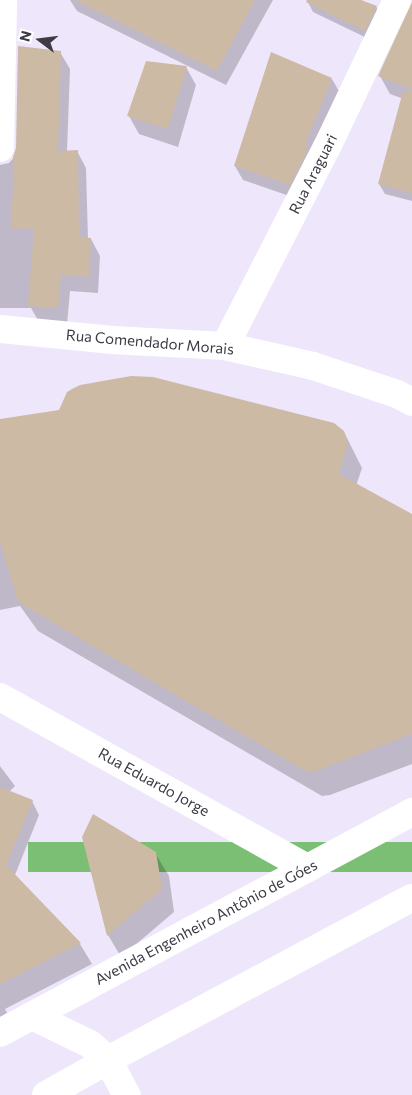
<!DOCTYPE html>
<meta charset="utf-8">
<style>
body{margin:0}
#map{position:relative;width:412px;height:1095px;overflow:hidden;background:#eee7fc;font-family:Commissioner,sans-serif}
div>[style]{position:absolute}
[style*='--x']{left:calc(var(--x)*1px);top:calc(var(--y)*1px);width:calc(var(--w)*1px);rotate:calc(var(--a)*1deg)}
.forest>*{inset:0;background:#7bbf74;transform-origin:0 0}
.shadow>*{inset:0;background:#0003}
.building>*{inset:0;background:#cdbaa4}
.minor>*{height:28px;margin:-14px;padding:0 14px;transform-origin:14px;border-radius:14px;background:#fff}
.major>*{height:28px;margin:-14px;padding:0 14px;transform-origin:14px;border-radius:14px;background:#fff}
span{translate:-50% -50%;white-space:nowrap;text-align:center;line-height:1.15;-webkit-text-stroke:5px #fff;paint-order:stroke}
.street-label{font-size:15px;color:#3e3b45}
.north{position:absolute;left:15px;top:15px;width:50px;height:50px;-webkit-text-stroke:4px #fff;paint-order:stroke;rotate:285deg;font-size:14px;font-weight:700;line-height:20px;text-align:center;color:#3e3b45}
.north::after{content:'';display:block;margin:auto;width:18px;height:22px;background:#3e3b45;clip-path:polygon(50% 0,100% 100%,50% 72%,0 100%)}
</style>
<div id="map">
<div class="forest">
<div style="left:412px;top:842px;width:30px;height:384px;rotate:90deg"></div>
</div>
<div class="shadow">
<div style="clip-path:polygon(70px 0,273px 0,226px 85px,77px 11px)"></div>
<div style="clip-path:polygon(309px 0,357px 0,376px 7px,382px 17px,371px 40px,313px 12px,308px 2px)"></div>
<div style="clip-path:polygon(412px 21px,412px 102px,390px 94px,380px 76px)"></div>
<div style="clip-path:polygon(60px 52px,70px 69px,67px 152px,77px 151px,86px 168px,88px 239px,91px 239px,100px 256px,98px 293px,70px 291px,67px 325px,39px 322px,31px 308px,0 308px,0 165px,9px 163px,15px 156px)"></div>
<div style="clip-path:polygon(186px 67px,196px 85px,178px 147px,139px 134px,129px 116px)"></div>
<div style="clip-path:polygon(332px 79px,340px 93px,298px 199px,243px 180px,235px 166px)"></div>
<div style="clip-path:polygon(412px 118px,412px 201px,385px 194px,379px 184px)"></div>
<div style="clip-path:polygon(0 420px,344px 432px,362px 468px,356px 486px,412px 516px,412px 764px,330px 795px,322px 796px,38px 631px,20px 606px,0 610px)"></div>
<div style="clip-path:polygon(0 766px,15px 786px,9px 792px,32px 801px,39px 815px,15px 875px,80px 944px,92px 964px,5px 1009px,7px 1013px,0 1017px)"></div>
<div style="clip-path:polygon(155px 853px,169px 876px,174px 912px,121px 957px,108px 935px)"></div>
</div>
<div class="building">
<div style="clip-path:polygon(75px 0,255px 0,217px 71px)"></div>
<div style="clip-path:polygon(307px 0,361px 0,377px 6px,365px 31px,306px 2px)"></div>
<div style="clip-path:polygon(412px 2px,412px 89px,378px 76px)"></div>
<div style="clip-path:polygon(18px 46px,61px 51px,58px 151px,78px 150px,79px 237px,91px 238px,89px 277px,61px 274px,58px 308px,28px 306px,34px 228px,11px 229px,11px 198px,14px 198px,13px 157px,16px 148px)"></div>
<div style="clip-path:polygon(271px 52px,332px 78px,305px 145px,308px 146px,304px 158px,290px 185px,234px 166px)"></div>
<div style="clip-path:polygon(146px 61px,187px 66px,168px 129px,127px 116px)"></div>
<div style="clip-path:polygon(403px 91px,412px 92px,412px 193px,378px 184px)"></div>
<div style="clip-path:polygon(131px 376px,153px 377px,334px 423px,344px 431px,348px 443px,339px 474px,412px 514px,412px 734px,316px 771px,307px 772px,18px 602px,0 541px,0 419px,59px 410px,67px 392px,72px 389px,80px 385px)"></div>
<div style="clip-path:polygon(0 787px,33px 800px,6px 865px,81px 943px,0 984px)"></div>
<div style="clip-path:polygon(93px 814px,156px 852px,162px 889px,107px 936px,82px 837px)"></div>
</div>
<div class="minor">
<div style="--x:0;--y:148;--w:148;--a:-88.8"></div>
<div style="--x:0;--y:329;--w:113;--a:5.6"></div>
<div style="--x:112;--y:340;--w:113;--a:3"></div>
<div style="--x:225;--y:346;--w:90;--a:12.8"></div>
<div style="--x:313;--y:366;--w:89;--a:18.4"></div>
<div style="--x:397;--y:394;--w:17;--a:28"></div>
<div style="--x:225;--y:346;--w:224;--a:-62.9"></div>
<div style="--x:327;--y:147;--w:163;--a:-64.5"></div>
<div style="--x:0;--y:697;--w:351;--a:29.1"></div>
</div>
<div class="major">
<div style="--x:32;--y:1016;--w:64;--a:25.8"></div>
<div style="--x:90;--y:1044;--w:24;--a:42"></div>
<div style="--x:108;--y:1060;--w:40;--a:62"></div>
<div style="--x:0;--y:1033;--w:468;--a:-28.2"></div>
<div style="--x:46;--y:1095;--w:71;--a:-29.4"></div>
<div style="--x:108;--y:1060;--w:344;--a:-28.1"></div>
</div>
<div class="street-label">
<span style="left:313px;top:174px;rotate:-63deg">Rua Araguari</span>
<span style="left:150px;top:342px;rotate:5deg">Rua Comendador Morais</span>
<span style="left:154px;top:782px;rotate:29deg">Rua Eduardo Jorge</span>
<span style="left:206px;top:922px;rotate:-28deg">Avenida Engenheiro Antônio de Góes</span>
</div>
<div class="north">N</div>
</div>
